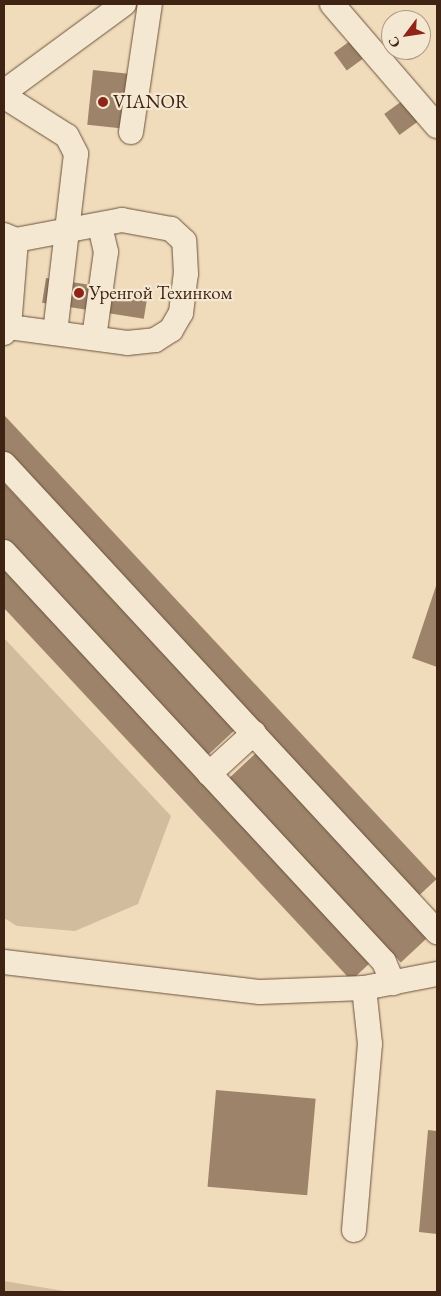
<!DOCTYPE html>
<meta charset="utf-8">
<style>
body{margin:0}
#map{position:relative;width:441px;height:1296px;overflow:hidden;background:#f0dbba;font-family:"EB Garamond",serif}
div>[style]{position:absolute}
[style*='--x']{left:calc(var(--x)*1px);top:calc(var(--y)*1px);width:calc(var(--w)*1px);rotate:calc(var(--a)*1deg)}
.green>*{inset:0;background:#d2bc9e}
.building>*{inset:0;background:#9c836a;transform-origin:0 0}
.roads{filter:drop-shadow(0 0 1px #6c523d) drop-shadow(0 0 1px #6c523d)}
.minor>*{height:24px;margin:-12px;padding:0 12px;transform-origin:12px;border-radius:12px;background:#f5e8d2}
.dots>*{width:14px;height:14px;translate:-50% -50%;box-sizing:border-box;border:2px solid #f5e8d2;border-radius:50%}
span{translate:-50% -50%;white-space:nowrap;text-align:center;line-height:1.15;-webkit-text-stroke:4.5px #f5e8d2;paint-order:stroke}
.poi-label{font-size:19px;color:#402413}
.left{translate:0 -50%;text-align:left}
.frame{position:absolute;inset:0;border:5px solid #402413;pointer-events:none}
.north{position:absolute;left:381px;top:10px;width:50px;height:50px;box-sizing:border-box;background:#f5e8d2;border:1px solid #ad9a86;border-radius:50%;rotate:239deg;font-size:14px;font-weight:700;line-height:20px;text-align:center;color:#402413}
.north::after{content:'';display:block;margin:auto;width:18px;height:22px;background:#8f2418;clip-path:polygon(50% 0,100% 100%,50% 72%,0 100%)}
</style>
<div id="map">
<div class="green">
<div style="clip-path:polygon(4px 638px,171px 816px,138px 904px,75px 931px,17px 926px,4px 918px)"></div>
<div style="clip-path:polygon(4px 1281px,70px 1292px,4px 1292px)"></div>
</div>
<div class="building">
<div style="left:350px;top:41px;width:22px;height:20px;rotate:54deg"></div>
<div style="left:93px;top:70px;width:38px;height:55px;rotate:6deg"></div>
<div style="left:402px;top:101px;width:26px;height:22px;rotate:54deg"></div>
<div style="left:46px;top:278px;width:103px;height:25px;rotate:9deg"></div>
<div style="left:5px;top:416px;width:633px;height:29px;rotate:47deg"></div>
<div style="left:4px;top:483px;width:338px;height:54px;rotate:47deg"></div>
<div style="left:4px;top:570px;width:537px;height:26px;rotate:47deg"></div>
<div style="clip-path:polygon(437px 583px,437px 667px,412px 658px)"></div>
<div style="left:256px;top:753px;width:252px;height:37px;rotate:47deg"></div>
<div style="left:216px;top:1090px;width:100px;height:97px;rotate:5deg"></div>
<div style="clip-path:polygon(428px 1130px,437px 1131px,437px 1234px,419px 1232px)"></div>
</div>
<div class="roads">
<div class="minor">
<div style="--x:332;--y:4;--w:161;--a:49.3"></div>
<div style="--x:4;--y:92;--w:10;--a:53"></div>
<div style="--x:10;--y:100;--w:67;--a:32.3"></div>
<div style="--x:67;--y:136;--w:20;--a:63"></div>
<div style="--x:76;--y:154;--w:180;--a:96.7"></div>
<div style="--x:4;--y:92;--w:149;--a:-36.3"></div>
<div style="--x:131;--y:132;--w:129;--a:-81.6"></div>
<div style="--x:4;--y:235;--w:13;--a:23"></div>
<div style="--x:16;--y:240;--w:87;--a:94.6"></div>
<div style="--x:9;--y:327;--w:8;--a:130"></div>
<div style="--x:9;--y:327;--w:119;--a:7.7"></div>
<div style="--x:127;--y:343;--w:28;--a:-6"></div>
<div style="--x:155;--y:340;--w:19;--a:-32"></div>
<div style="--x:171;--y:330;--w:20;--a:-60"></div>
<div style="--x:181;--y:313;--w:39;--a:-83"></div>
<div style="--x:186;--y:274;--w:33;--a:-93"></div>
<div style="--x:184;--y:241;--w:18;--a:-137"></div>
<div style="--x:171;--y:229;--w:50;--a:-169.6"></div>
<div style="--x:122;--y:220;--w:108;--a:169.3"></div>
<div style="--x:94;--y:338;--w:87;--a:-82.1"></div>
<div style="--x:106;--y:252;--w:26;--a:-103"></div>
<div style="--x:4;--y:464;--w:638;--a:47.22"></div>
<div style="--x:4;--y:552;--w:559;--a:47.17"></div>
<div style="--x:384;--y:962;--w:23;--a:67"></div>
<div style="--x:209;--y:774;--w:61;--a:-42.3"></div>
<div style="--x:4;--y:962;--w:258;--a:6.7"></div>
<div style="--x:260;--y:992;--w:104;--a:-2.2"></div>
<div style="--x:364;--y:988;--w:74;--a:-10.9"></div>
<div style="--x:354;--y:1230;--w:187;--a:-85.1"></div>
<div style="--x:370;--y:1044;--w:56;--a:-96.1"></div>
</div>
</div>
<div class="dots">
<div style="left:103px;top:102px;background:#8f2418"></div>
<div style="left:79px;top:293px;background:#8f2418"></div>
</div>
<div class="poi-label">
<span class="left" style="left:113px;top:102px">VIANOR</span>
<span class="left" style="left:89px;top:293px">Уренгой Техинком</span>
</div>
<div class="frame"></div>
<div class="north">С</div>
</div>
